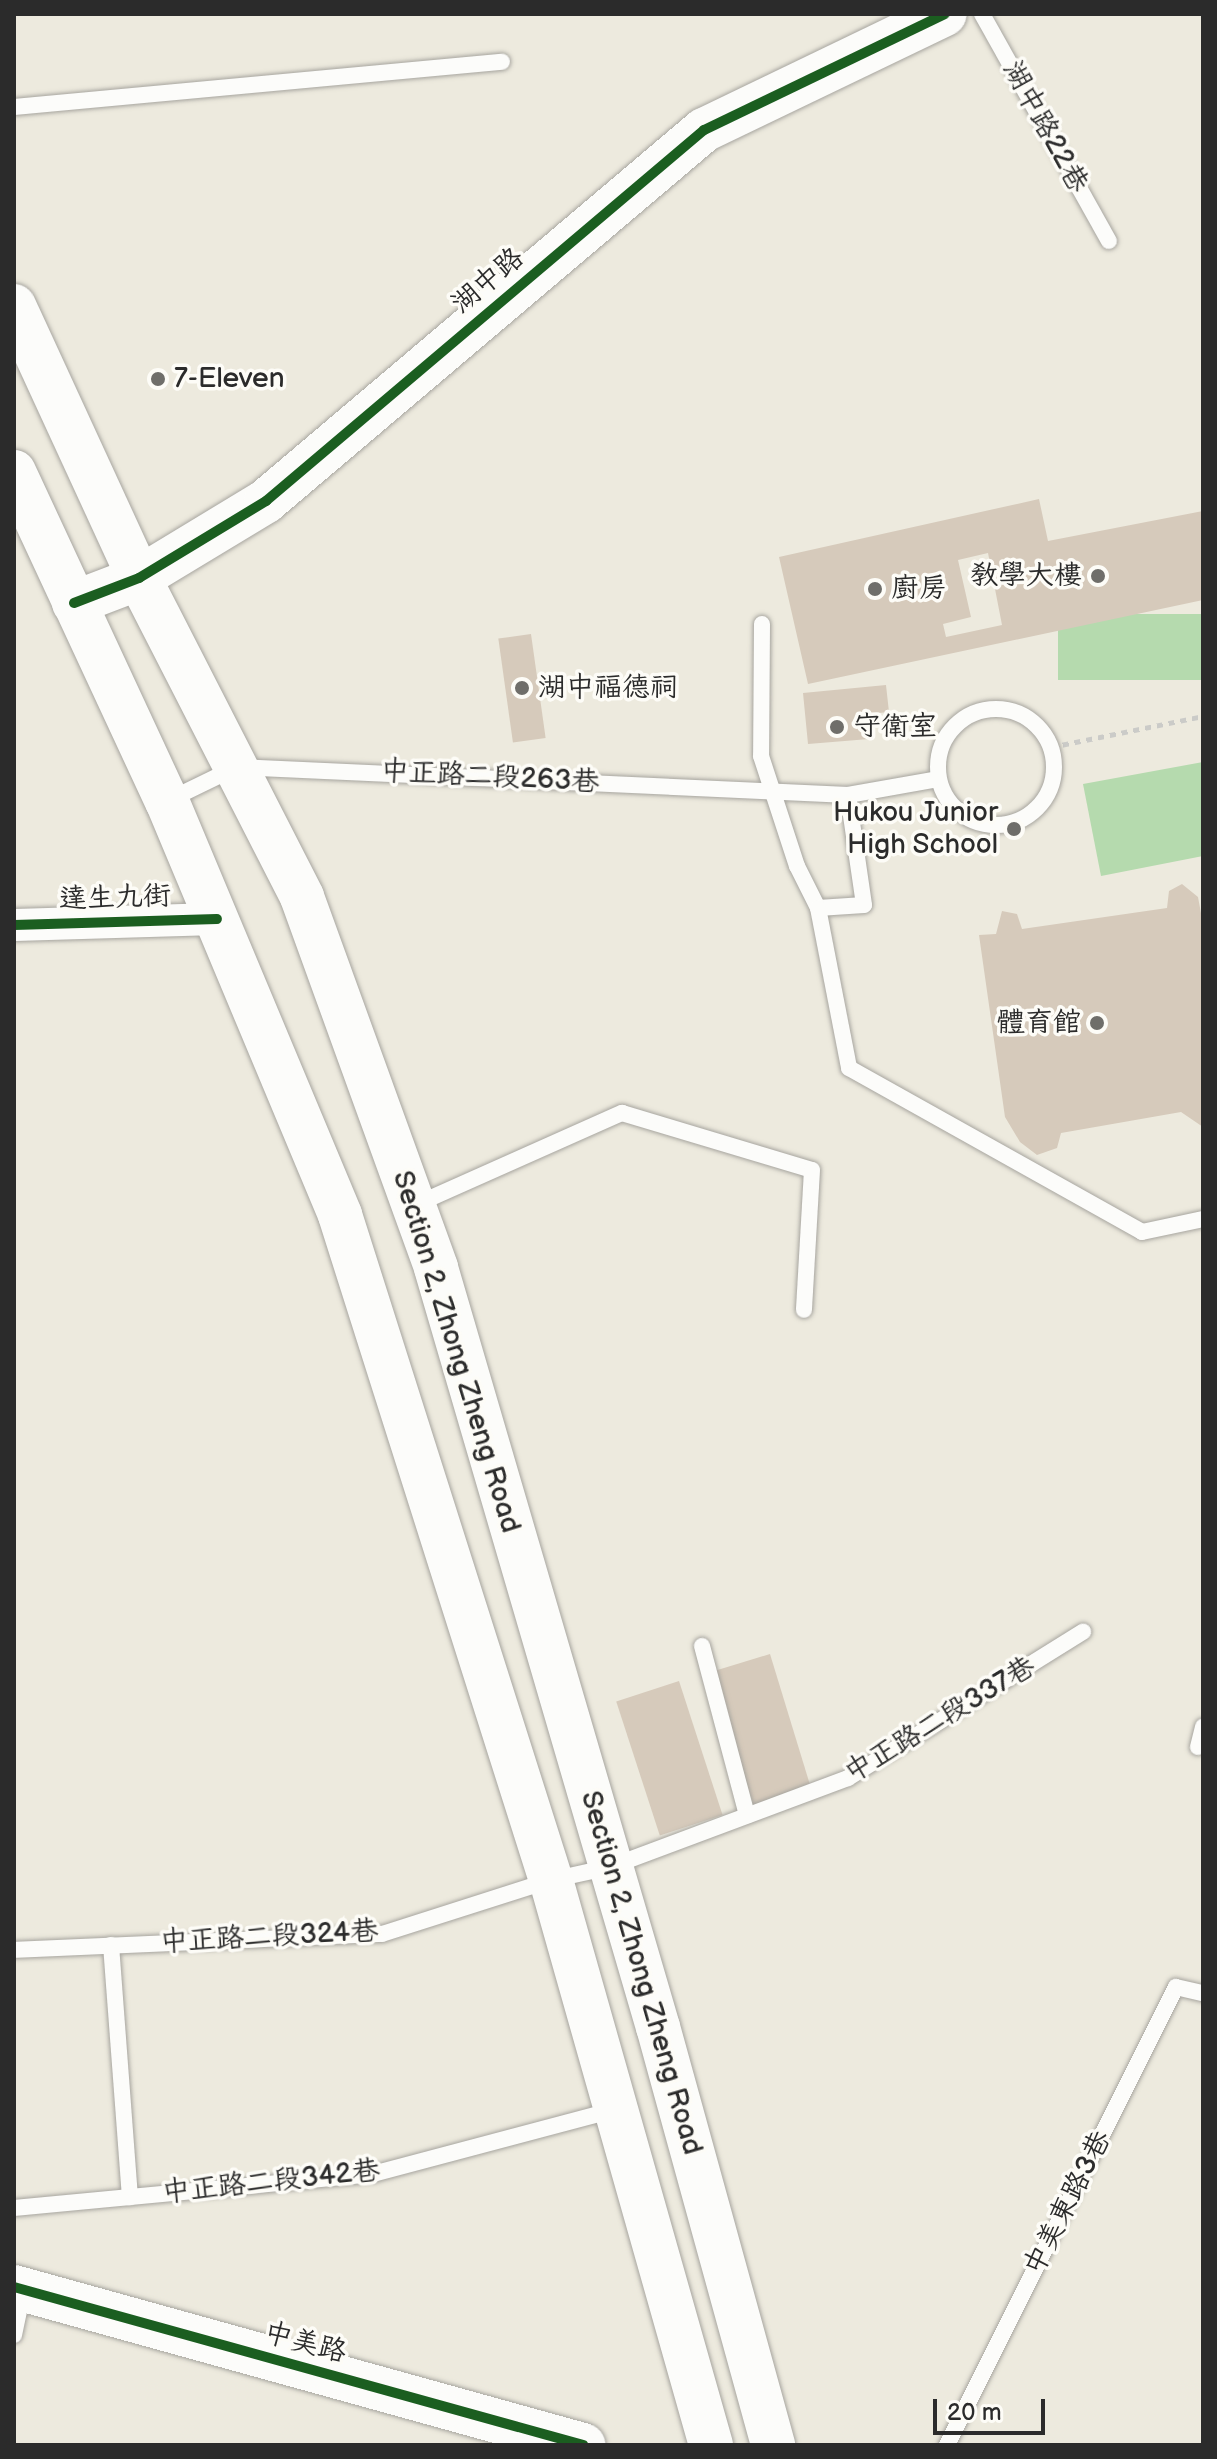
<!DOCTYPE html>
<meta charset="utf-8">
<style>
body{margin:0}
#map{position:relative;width:1217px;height:2459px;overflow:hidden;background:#edeade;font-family:"Balsamiq Sans","LXGW WenKai TC",sans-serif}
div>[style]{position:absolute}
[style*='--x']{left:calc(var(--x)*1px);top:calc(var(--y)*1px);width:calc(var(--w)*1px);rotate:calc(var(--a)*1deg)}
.green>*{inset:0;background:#b5daae;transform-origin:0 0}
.building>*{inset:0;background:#d6cabb;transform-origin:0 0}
.path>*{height:5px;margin-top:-2.5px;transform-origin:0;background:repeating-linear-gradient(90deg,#cbcbc8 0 6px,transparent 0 12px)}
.roads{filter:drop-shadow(0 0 2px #a7a59f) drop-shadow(0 0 2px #a7a59f)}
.lane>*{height:16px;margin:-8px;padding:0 8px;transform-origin:8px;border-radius:8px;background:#fcfcfa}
.lane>.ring{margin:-8px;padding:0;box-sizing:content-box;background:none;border:16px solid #fcfcfa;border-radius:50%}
.street>*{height:32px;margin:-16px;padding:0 16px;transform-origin:16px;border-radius:16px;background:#fcfcfa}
.secondary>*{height:44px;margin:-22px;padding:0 22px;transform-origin:22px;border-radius:22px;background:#fcfcfa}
.cycleway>*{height:10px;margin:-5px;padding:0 5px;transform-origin:5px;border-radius:5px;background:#1b5e20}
.dots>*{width:22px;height:22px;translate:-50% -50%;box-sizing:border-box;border:4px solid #fdfcf7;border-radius:50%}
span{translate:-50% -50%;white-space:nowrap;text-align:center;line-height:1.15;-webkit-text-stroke:7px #fdfcf7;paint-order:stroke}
.street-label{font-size:28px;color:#2b2b2b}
.poi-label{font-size:28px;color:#2b2b2b}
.left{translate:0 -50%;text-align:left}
.right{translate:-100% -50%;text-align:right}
.frame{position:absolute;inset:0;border:16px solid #2b2b2b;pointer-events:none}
.scale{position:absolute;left:933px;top:2399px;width:112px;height:36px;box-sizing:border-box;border:4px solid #2b2b2b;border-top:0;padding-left:10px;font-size:24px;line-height:28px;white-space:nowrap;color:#2b2b2b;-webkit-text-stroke:6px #fdfcf7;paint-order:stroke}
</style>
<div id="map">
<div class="green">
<div style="left:1203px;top:614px;width:66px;height:145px;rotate:90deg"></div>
<div style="clip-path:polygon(1203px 762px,1203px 856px,1101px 876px,1083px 784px)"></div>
</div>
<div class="building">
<div style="clip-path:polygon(evenodd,1039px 499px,1048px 541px,1203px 511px,1203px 600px,808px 684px,779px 557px,1039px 499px,988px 553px,1002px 625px,946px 637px,943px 624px,971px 617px,958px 560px,988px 553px)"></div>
<div style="left:531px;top:634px;width:105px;height:33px;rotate:82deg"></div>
<div style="clip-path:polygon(886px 685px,889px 712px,867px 714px,869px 739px,808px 744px,803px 693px)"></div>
<div style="clip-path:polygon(1182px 884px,1198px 897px,1203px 924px,1203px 1127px,1181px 1112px,1061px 1133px,1057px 1148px,1037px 1155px,1020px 1142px,1005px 1117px,979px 935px,996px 934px,1002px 911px,1017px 914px,1022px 929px,1167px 908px,1169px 891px)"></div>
<div style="left:770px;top:1654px;width:140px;height:60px;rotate:73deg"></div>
<div style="left:679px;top:1681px;width:141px;height:66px;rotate:72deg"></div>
</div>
<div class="path">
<div style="--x:1051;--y:747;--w:155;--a:-11.5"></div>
</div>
<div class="roads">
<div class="lane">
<div style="--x:982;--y:14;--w:260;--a:60.8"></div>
<div style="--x:14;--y:107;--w:490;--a:-5.3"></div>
<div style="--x:762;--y:624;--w:132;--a:90.4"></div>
<div style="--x:761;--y:756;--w:116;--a:71.9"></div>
<div style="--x:797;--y:866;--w:47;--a:63.4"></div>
<div class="ring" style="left:938px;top:709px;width:100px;height:100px"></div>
<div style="--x:848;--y:795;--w:111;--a:81.7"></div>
<div style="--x:864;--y:905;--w:46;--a:176.3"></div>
<div style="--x:818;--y:908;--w:163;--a:79"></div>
<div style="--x:849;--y:1068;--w:336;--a:29.2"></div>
<div style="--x:1142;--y:1232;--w:62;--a:-12"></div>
<div style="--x:169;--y:800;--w:76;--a:-25.9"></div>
<div style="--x:237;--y:767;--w:612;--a:2.62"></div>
<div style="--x:848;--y:795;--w:91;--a:-10.1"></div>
<div style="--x:415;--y:1205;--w:227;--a:-24"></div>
<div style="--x:622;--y:1113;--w:198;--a:16.7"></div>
<div style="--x:812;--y:1170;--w:140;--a:93.3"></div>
<div style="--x:702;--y:1646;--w:175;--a:75.1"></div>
<div style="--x:1198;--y:1747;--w:21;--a:-76"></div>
<div style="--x:111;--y:1945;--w:253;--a:85.7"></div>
<div style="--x:14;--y:1950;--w:368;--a:-2.5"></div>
<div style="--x:382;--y:1934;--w:177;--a:-17.7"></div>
<div style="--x:551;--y:1880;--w:60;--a:-12.4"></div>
<div style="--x:610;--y:1867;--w:254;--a:-20.5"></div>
<div style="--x:848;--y:1778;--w:277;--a:-31.9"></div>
<div style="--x:14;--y:2208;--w:361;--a:-5.4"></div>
<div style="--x:373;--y:2174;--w:249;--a:-14.9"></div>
<div style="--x:14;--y:2335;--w:44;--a:-78.2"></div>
<div style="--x:947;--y:2445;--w:512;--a:-63.43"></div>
<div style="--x:1176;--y:1987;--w:28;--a:13"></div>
</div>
<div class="street">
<div style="--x:14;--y:925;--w:203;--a:-1.7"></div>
</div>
<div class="secondary">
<div style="--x:14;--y:306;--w:299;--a:65.3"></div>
<div style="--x:139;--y:578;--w:358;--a:62.9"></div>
<div style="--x:302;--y:897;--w:394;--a:70.1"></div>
<div style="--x:436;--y:1268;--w:791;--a:73.7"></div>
<div style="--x:658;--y:2027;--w:434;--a:74.6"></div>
<div style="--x:14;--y:472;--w:363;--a:65.1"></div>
<div style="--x:167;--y:801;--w:449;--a:67.3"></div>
<div style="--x:340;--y:1215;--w:698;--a:72.4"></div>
<div style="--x:551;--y:1880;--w:587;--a:74.19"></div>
<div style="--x:74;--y:603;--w:70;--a:-21"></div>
<div style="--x:139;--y:578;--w:149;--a:-31.2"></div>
<div style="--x:266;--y:501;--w:574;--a:-40.27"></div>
<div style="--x:704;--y:130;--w:267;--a:-25.7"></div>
<div style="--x:14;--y:2287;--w:591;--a:15.52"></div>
</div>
</div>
<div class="cycleway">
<div style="--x:74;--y:603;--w:70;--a:-21"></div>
<div style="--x:139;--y:578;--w:149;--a:-31.2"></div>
<div style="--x:266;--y:501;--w:574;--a:-40.27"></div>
<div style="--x:704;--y:130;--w:267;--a:-25.7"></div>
<div style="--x:14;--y:925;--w:203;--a:-1.7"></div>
<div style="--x:14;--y:2287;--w:591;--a:15.52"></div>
</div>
<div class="dots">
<div style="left:158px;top:379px;background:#6f6e6a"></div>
<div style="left:1098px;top:576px;background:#6f6e6a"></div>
<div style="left:875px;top:589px;background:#6f6e6a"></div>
<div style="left:522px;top:688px;background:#6f6e6a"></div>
<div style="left:837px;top:727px;background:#6f6e6a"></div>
<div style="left:1014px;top:829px;background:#6f6e6a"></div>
<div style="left:1097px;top:1023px;background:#6f6e6a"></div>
</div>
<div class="street-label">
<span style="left:1045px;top:127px;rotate:61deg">湖中路22巷</span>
<span style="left:488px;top:281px;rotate:-40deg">湖中路</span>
<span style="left:490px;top:777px;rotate:3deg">中正路二段263巷</span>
<span style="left:115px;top:898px;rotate:-2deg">達生九街</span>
<span style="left:456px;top:1352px;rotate:73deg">Section 2, Zhong Zheng Road</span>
<span style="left:940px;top:1720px;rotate:-31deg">中正路二段337巷</span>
<span style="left:269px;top:1937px;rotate:-3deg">中正路二段324巷</span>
<span style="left:641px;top:1973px;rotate:74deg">Section 2, Zhong Zheng Road</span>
<span style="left:271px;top:2182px;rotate:-6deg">中正路二段342巷</span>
<span style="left:1068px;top:2203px;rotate:-63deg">中美東路3巷</span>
<span style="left:305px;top:2343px;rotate:15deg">中美路</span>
</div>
<div class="poi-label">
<span class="left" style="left:174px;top:379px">7-Eleven</span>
<span class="right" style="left:1082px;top:576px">教學大樓</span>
<span class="left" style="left:891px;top:589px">廚房</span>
<span class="left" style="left:538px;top:688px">湖中福德祠</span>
<span class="left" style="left:853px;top:727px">守衛室</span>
<span class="right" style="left:998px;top:829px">Hukou Junior<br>High School</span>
<span class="right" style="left:1081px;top:1023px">體育館</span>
</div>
<div class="frame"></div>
<div class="scale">20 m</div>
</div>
